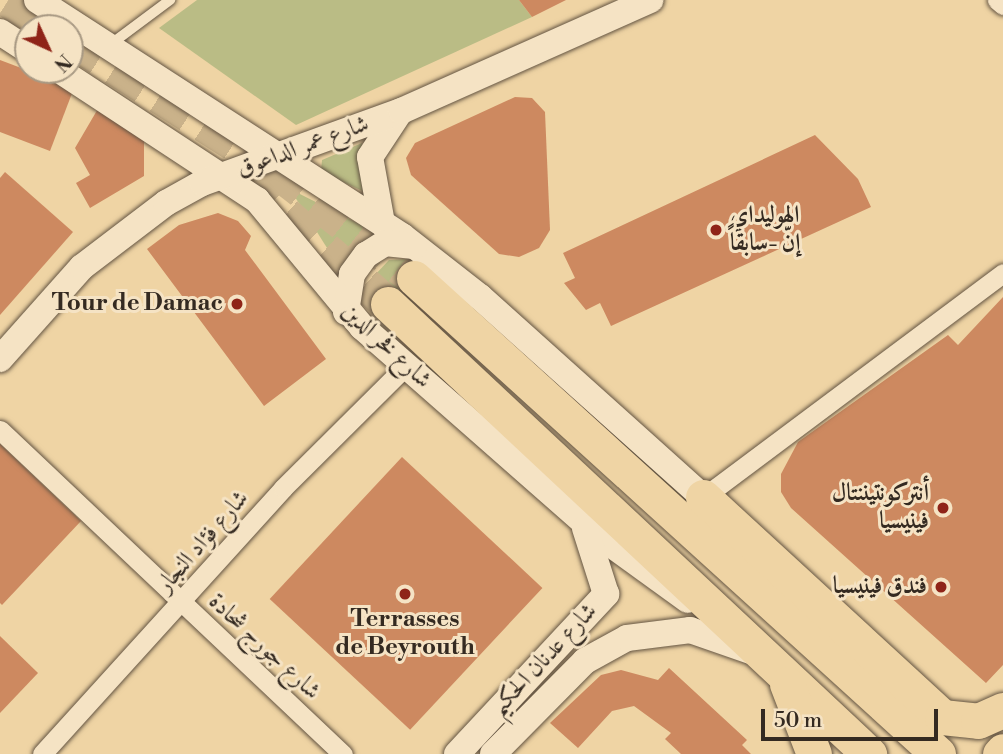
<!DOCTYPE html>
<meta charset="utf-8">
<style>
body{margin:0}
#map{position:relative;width:1003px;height:754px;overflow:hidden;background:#efd4a4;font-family:"Libre Bodoni",Amiri,serif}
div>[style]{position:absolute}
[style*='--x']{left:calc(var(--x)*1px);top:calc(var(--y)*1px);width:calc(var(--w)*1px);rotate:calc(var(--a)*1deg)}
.green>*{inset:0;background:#babc85}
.building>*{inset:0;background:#cd8960;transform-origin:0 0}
.highway-tunnel>*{height:35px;margin-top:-17.5px;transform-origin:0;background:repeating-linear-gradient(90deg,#cab28a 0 35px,transparent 0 53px)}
.roads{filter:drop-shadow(0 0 2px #635442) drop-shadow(0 0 2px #635442)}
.lane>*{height:10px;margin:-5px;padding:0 5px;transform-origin:5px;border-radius:5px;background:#f5e3c4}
.street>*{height:19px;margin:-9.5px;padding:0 9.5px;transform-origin:9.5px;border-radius:9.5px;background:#f5e3c4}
.secondary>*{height:26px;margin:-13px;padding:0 13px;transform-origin:13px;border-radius:13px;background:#f5e3c4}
.highway>*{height:35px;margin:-17.5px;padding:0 17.5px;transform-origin:17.5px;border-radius:17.5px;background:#efd4a4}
.dots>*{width:19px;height:19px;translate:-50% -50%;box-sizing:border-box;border:4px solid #f5e3c4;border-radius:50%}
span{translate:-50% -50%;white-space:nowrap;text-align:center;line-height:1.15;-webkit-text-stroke:6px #f5e3c4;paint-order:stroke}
.street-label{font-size:24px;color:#342a21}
.poi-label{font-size:24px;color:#342a21;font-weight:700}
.left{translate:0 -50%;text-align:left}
.right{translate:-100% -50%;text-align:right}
.north{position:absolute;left:14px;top:14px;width:70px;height:70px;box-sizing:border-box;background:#f5e3c4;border:2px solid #a89983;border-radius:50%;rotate:135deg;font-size:19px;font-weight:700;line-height:28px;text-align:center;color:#342a21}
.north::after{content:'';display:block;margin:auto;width:24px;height:32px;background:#8f2418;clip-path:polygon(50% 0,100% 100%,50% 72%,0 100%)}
.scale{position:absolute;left:761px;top:709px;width:177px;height:32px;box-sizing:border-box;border:4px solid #342a21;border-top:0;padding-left:9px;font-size:21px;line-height:24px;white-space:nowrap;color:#342a21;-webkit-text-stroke:5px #f5e3c4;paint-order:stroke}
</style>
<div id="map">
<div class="green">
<div style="clip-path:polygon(197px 0,519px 0,532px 17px,296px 125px,159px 28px)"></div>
<div style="clip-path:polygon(362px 143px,367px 193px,321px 172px,322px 160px)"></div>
<div style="clip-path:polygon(290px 189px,381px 235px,344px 275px)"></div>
<div style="clip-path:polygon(408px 259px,427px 266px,379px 315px,370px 295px,373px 277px,389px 260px)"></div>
</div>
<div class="building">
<div style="clip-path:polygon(519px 0,566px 0,532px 17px)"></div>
<div style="clip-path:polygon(0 60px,74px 88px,50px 151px,0 132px)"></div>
<div style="clip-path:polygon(515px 97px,532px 98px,545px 112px,550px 230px,539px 248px,519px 257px,499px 254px,411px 175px,406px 158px,415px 143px)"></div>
<div style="clip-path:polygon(99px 107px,144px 134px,144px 176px,90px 208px,76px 183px,90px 175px,75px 148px)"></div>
<div style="clip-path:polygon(815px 135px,858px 179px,871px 207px,611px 326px,600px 303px,586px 310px,564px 283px,575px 278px,563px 253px)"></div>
<div style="clip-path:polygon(5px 172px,73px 232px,0 315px,0 178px)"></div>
<div style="clip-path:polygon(218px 213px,238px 221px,251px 236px,245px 250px,326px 359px,264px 406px,147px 249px,179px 225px)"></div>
<div style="clip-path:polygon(1003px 297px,1003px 665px,986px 683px,791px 508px,781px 492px,781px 474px,798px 442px,948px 335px,958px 345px)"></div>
<div style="clip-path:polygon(0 444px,81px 521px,2px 605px,0 603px)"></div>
<div style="left:402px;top:457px;width:192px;height:194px;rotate:43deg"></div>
<div style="clip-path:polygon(0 636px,38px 673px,0 713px)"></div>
<div style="clip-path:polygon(669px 668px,747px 740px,742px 745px,751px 754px,681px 754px,665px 739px,671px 733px,634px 706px,612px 711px,578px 748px,550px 723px,601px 675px,621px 670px,658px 680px)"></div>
</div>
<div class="highway-tunnel">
<div style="--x:8;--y:0;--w:52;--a:32.5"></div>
<div style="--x:70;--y:39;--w:242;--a:32.5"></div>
<div style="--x:274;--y:169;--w:177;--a:37.9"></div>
<div style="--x:246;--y:179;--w:189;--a:41.4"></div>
</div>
<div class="roads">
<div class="lane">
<div style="--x:111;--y:44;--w:74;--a:-36.7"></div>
</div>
<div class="street">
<div style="--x:997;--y:0;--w:8;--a:40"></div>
<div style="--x:0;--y:430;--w:472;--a:43.4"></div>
<div style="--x:697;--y:502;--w:382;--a:-36.8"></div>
<div style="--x:42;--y:754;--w:359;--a:-47.8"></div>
<div style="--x:283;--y:488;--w:172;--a:-44.8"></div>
</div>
<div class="secondary">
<div style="--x:37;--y:0;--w:435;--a:32.9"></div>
<div style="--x:402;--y:236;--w:99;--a:38"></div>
<div style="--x:480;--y:297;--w:300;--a:41.9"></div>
<div style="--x:0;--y:32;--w:33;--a:33"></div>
<div style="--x:59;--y:70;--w:237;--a:33.3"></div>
<div style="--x:257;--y:200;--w:165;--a:50.4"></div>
<div style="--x:362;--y:327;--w:318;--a:41.3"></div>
<div style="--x:601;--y:537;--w:107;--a:35.9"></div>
<div style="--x:382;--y:223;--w:67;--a:-100.3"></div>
<div style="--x:370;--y:157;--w:53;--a:-56.6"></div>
<div style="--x:346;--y:312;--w:38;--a:-81"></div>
<div style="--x:352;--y:274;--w:24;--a:-54"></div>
<div style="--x:366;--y:255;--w:22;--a:-32"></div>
<div style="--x:385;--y:243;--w:29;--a:6"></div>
<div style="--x:0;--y:359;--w:123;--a:-48.3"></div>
<div style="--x:82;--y:267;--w:106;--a:-37.3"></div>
<div style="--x:166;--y:203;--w:41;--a:-29.1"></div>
<div style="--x:202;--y:183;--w:212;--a:-19.9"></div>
<div style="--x:401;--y:111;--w:273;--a:-24"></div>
<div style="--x:457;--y:754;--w:219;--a:-47"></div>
<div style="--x:606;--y:594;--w:69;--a:-107.7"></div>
<div style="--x:493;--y:754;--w:131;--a:-45.3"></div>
<div style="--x:585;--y:661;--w:48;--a:-28.7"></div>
<div style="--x:627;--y:638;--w:64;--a:-7.2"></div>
<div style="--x:690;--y:630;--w:67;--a:19.2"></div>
</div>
<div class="highway">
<div style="--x:414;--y:278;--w:708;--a:42.25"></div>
<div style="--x:388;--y:304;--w:659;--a:43.09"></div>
<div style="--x:703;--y:497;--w:325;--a:42.6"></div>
<div style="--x:942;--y:717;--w:36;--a:6"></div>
<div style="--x:978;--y:721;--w:27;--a:-24"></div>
<div style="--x:787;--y:684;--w:75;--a:68.9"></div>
<div style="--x:1000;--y:754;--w:4;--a:-45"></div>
</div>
</div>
<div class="dots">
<div style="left:716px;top:230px;background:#8f2418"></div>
<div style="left:237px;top:304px;background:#8f2418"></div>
<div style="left:943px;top:508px;background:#8f2418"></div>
<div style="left:941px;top:587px;background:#8f2418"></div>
<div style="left:405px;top:594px;background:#8f2418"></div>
</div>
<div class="street-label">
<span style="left:303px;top:147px;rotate:-20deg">شارع عمر الداعوق</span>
<span style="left:386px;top:346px;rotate:43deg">شارع فخر الدين</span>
<span style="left:203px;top:542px;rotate:-49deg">شارع فؤاد النجار</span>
<span style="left:264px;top:647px;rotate:43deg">شارع جورج شحادة</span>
<span style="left:544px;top:660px;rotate:-47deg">شارع عدنان الحكيم</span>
</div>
<div class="poi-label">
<span class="left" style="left:730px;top:230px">الهوليداي<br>إنّ -سابقاً</span>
<span class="right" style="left:223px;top:304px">Tour de Damac</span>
<span class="right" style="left:929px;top:508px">أنتركونتيننتال<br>فينيسيا</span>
<span class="right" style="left:927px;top:587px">فندق فينيسيا</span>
<span style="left:405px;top:634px">Terrasses<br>de Beyrouth</span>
</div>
<div class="north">N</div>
<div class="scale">50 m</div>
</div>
